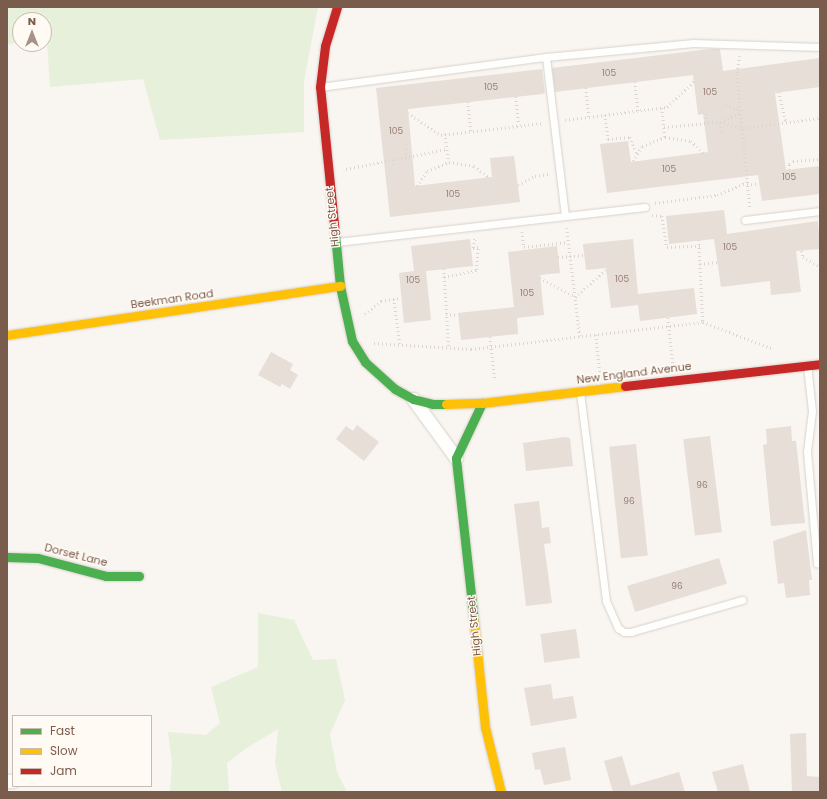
<!DOCTYPE html>
<style>
body{margin:0}
#map{position:relative;width:827px;height:799px;overflow:hidden;background:#f9f5f0;font-family:Poppins,sans-serif}
div>[style]{position:absolute}
[style*='--x']{left:calc(var(--x)*1px);top:calc(var(--y)*1px);width:calc(var(--w)*1px);rotate:calc(var(--a)*1deg)}
.green>*{inset:0;background:#e7f0db}
.building>*{inset:0;background:#e6ded7;transform-origin:0 0}
.path>*{height:2.5px;margin-top:-1.25px;transform-origin:0;background:repeating-linear-gradient(90deg,#dcd5d0 0 1px,transparent 0 4px)}
.roads{filter:drop-shadow(0 0 1px #d7d1cb) drop-shadow(0 0 1px #d7d1cb)}
.lane>*{height:7px;margin:-3.5px;padding:0 3.5px;transform-origin:3.5px;border-radius:3.5px;background:#fefefd}
.street>*{height:13px;margin:-6.5px;padding:0 6.5px;transform-origin:6.5px;border-radius:6.5px;background:#fefefd}
.fast>*{height:9px;margin:-4.5px;padding:0 4.5px;transform-origin:4.5px;border-radius:4.5px;background:#4caf50}
.slow>*{height:9px;margin:-4.5px;padding:0 4.5px;transform-origin:4.5px;border-radius:4.5px;background:#ffc107}
.jam>*{height:9px;margin:-4.5px;padding:0 4.5px;transform-origin:4.5px;border-radius:4.5px;background:#c62828}
span{translate:-50% -50%;white-space:nowrap;text-align:center;line-height:1.15;-webkit-text-stroke:3px #fffaf3;paint-order:stroke}
.number-label{font-size:9px;color:#977e72}
.number-label span{-webkit-text-stroke-width:0}
.street-label{font-size:11px;color:#7a5c4d}
.frame{position:absolute;inset:0;border:8px solid #7a5c4d;pointer-events:none}
.legend{position:absolute;left:12px;top:715px;width:140px;height:72px;box-sizing:border-box;background:#fffaf3;border:1px solid #cabbb1;margin:0;padding:5px 7px;list-style:none;font-size:12px;color:#7a5c4d}
.legend li{display:flex;align-items:center;gap:8px;height:20px}
.legend b{width:20px;border:1px solid #cabbb1}
.north{position:absolute;left:12px;top:12px;width:40px;height:40px;box-sizing:border-box;background:#fffaf3;border:1px solid #cabbb1;border-radius:50%;rotate:0deg;font-size:11px;font-weight:700;line-height:16px;text-align:center;color:#7a5c4d}
.north::after{content:'';display:block;margin:auto;width:14px;height:18px;background:#a69286;clip-path:polygon(50% 0,100% 100%,50% 72%,0 100%)}
</style>
<div id="map">
<div class="green">
<div style="clip-path:polygon(7px 7px,318px 7px,304px 81px,304px 132px,160px 140px,143px 79px,50px 87px,47px 41px,44px 41px,44px 20px,20px 20px,20px 43px,7px 44px)"></div>
<div style="clip-path:polygon(258px 613px,294px 620px,313px 660px,336px 659px,345px 700px,330px 734px,337px 772px,347px 792px,282px 792px,275px 763px,278px 729px,248px 747px,227px 763px,229px 792px,170px 792px,172px 763px,168px 732px,206px 735px,220px 723px,211px 687px,258px 667px)"></div>
</div>
<div class="building">
<div style="clip-path:polygon(710px 49px,720px 49px,723px 71px,820px 58px,820px 87px,775px 93px,786px 170px,820px 166px,820px 194px,762px 201px,758px 175px,607px 193px,600px 144px,628px 141px,631px 162px,708px 152px,703px 114px,698px 115px,693px 75px,555px 92px,552px 68px)"></div>
<div style="clip-path:polygon(542px 69px,545px 93px,542px 94px,408px 109px,415px 186px,492px 177px,490px 158px,514px 156px,520px 202px,390px 217px,376px 88px)"></div>
<div style="clip-path:polygon(724px 210px,727px 234px,818px 221px,820px 249px,796px 251px,801px 292px,771px 295px,770px 281px,721px 287px,714px 239px,669px 244px,666px 216px)"></div>
<div style="clip-path:polygon(470px 239px,473px 266px,426px 271px,431px 320px,404px 323px,399px 273px,414px 271px,411px 246px)"></div>
<div style="clip-path:polygon(633px 239px,638px 294px,694px 288px,697px 314px,640px 321px,638px 305px,611px 308px,606px 268px,586px 270px,583px 244px)"></div>
<div style="clip-path:polygon(557px 246px,560px 273px,540px 275px,544px 315px,517px 318px,518px 334px,461px 340px,458px 313px,514px 307px,508px 252px)"></div>
<div style="clip-path:polygon(271px 352px,293px 364px,290px 370px,298px 375px,290px 389px,282px 384px,280px 387px,258px 375px)"></div>
<div style="clip-path:polygon(357px 425px,379px 442px,364px 461px,336px 439px,346px 426px,353px 431px)"></div>
<div style="clip-path:polygon(791px 426px,792px 441px,796px 441px,805px 523px,771px 526px,763px 445px,767px 444px,766px 429px)"></div>
<div style="left:710px;top:436px;width:97px;height:27px;rotate:83deg"></div>
<div style="clip-path:polygon(565px 437px,570px 438px,573px 466px,526px 471px,523px 443px)"></div>
<div style="left:636px;top:444px;width:112px;height:27px;rotate:84deg"></div>
<div style="clip-path:polygon(539px 501px,542px 528px,549px 527px,551px 543px,544px 544px,552px 603px,526px 606px,514px 504px)"></div>
<div style="clip-path:polygon(806px 530px,812px 580px,809px 580px,810px 595px,786px 598px,784px 583px,778px 584px,773px 541px)"></div>
<div style="left:719px;top:558px;width:27px;height:96px;rotate:73deg"></div>
<div style="left:576px;top:629px;width:29px;height:36px;rotate:82deg"></div>
<div style="clip-path:polygon(551px 684px,553px 699px,573px 696px,577px 718px,531px 726px,524px 688px)"></div>
<div style="clip-path:polygon(806px 733px,807px 776px,820px 777px,820px 792px,792px 792px,790px 734px)"></div>
<div style="clip-path:polygon(565px 747px,571px 780px,544px 785px,540px 769px,535px 770px,532px 753px)"></div>
<div style="clip-path:polygon(622px 756px,631px 786px,679px 772px,685px 792px,613px 792px,604px 761px)"></div>
<div style="clip-path:polygon(743px 764px,750px 792px,718px 792px,712px 772px)"></div>
</div>
<div class="path">
<div style="--x:740;--y:56;--w:18;--a:99"></div>
<div style="--x:737;--y:74;--w:134;--a:84.4"></div>
<div style="--x:635;--y:82;--w:29;--a:84"></div>
<div style="--x:586;--y:88;--w:29;--a:84"></div>
<div style="--x:779;--y:92;--w:31;--a:77"></div>
<div style="--x:516;--y:97;--w:28;--a:84"></div>
<div style="--x:468;--y:102;--w:29;--a:84"></div>
<div style="--x:726;--y:104;--w:8;--a:30"></div>
<div style="--x:733;--y:108;--w:7;--a:8"></div>
<div style="--x:662;--y:108;--w:29;--a:84"></div>
<div style="--x:408;--y:113;--w:40;--a:34"></div>
<div style="--x:441;--y:135;--w:103;--a:-6.7"></div>
<div style="--x:706;--y:114;--w:9;--a:84"></div>
<div style="--x:605;--y:115;--w:28;--a:82"></div>
<div style="--x:565;--y:120;--w:103;--a:-7.3"></div>
<div style="--x:667;--y:107;--w:37;--a:-44"></div>
<div style="--x:664;--y:127;--w:56;--a:-5.1"></div>
<div style="--x:720;--y:122;--w:23;--a:15"></div>
<div style="--x:742;--y:128;--w:79;--a:-7.3"></div>
<div style="--x:721;--y:132;--w:10;--a:-96"></div>
<div style="--x:720;--y:122;--w:22;--a:-24"></div>
<div style="--x:445;--y:134;--w:28;--a:82"></div>
<div style="--x:608;--y:139;--w:22;--a:-5"></div>
<div style="--x:630;--y:137;--w:17;--a:69"></div>
<div style="--x:406;--y:149;--w:8;--a:83"></div>
<div style="--x:393;--y:160;--w:7;--a:82"></div>
<div style="--x:633;--y:161;--w:17;--a:-59"></div>
<div style="--x:642;--y:146;--w:25;--a:-21"></div>
<div style="--x:665;--y:137;--w:26;--a:9"></div>
<div style="--x:691;--y:141;--w:17;--a:45"></div>
<div style="--x:346;--y:169;--w:103;--a:-11.2"></div>
<div style="--x:789;--y:170;--w:6;--a:-90"></div>
<div style="--x:789;--y:164;--w:5;--a:-37"></div>
<div style="--x:793;--y:161;--w:27;--a:-4"></div>
<div style="--x:518;--y:185;--w:19;--a:-28"></div>
<div style="--x:535;--y:176;--w:14;--a:-8"></div>
<div style="--x:747;--y:185;--w:12;--a:-9"></div>
<div style="--x:417;--y:186;--w:18;--a:-56"></div>
<div style="--x:427;--y:171;--w:24;--a:-22"></div>
<div style="--x:449;--y:162;--w:25;--a:9"></div>
<div style="--x:474;--y:166;--w:18;--a:38"></div>
<div style="--x:655;--y:203;--w:63;--a:-7.4"></div>
<div style="--x:717;--y:195;--w:33;--a:-23"></div>
<div style="--x:652;--y:215;--w:10;--a:6"></div>
<div style="--x:662;--y:216;--w:31;--a:81"></div>
<div style="--x:667;--y:247;--w:33;--a:-2"></div>
<div style="--x:567;--y:228;--w:110;--a:83.2"></div>
<div style="--x:522;--y:232;--w:15;--a:82"></div>
<div style="--x:524;--y:247;--w:44;--a:-6.5"></div>
<div style="--x:699;--y:240;--w:82;--a:87.2"></div>
<div style="--x:473;--y:248;--w:11;--a:-80"></div>
<div style="--x:802;--y:251;--w:6;--a:81"></div>
<div style="--x:803;--y:257;--w:20;--a:30"></div>
<div style="--x:558;--y:257;--w:27;--a:-4"></div>
<div style="--x:700;--y:264;--w:17;--a:-7"></div>
<div style="--x:444;--y:269;--w:79;--a:86.4"></div>
<div style="--x:444;--y:277;--w:33;--a:-12"></div>
<div style="--x:476;--y:270;--w:23;--a:-85"></div>
<div style="--x:478;--y:247;--w:7;--a:164"></div>
<div style="--x:540;--y:278;--w:40;--a:28"></div>
<div style="--x:575;--y:297;--w:41;--a:-41.1"></div>
<div style="--x:394;--y:299;--w:45;--a:82.4"></div>
<div style="--x:365;--y:314;--w:21;--a:-39"></div>
<div style="--x:381;--y:301;--w:19;--a:-9"></div>
<div style="--x:446;--y:314;--w:12;--a:5"></div>
<div style="--x:668;--y:318;--w:46;--a:83.8"></div>
<div style="--x:596;--y:335;--w:38;--a:84"></div>
<div style="--x:490;--y:337;--w:43;--a:83.4"></div>
<div style="--x:374;--y:343;--w:97;--a:3.5"></div>
<div style="--x:471;--y:349;--w:234;--a:-6.6"></div>
<div style="--x:703;--y:322;--w:73;--a:20.9"></div>
</div>
<div class="roads">
<div class="lane">
<div style="--x:546;--y:57;--w:160;--a:83.2"></div>
<div style="--x:320;--y:87;--w:228;--a:-7.6"></div>
<div style="--x:546;--y:57;--w:148;--a:-5.4"></div>
<div style="--x:693;--y:43;--w:127;--a:1.8"></div>
<div style="--x:745;--y:220;--w:76;--a:-6.8"></div>
<div style="--x:337;--y:242;--w:310;--a:-6.5"></div>
<div style="--x:807;--y:365;--w:46;--a:83.8"></div>
<div style="--x:812;--y:411;--w:41;--a:97"></div>
<div style="--x:807;--y:452;--w:112;--a:84.9"></div>
<div style="--x:580;--y:392;--w:211;--a:82.9"></div>
<div style="--x:606;--y:601;--w:30;--a:66"></div>
<div style="--x:618;--y:628;--w:7;--a:34"></div>
<div style="--x:624;--y:632;--w:7;--a:0"></div>
<div style="--x:631;--y:632;--w:116;--a:-16.1"></div>
</div>
<div class="street">
<div style="--x:413;--y:399;--w:73;--a:53.9"></div>
<div style="--x:7;--y:781;--w:6;--a:0"></div>
</div>
<div class="fast">
<div style="--x:335;--y:234;--w:52;--a:84.5"></div>
<div style="--x:340;--y:286;--w:56;--a:77.7"></div>
<div style="--x:352;--y:341;--w:25;--a:58"></div>
<div style="--x:365;--y:362;--w:40;--a:42"></div>
<div style="--x:395;--y:389;--w:21;--a:29"></div>
<div style="--x:413;--y:399;--w:21;--a:14"></div>
<div style="--x:433;--y:404;--w:13;--a:0"></div>
<div style="--x:7;--y:557;--w:31;--a:2"></div>
<div style="--x:38;--y:558;--w:70;--a:14.8"></div>
<div style="--x:106;--y:576;--w:33;--a:0"></div>
<div style="--x:474;--y:622;--w:165;--a:-96.3"></div>
<div style="--x:456;--y:458;--w:61;--a:-64.7"></div>
</div>
<div class="slow">
<div style="--x:7;--y:335;--w:337;--a:-8.4"></div>
<div style="--x:446;--y:404;--w:36;--a:-2"></div>
<div style="--x:482;--y:403;--w:144;--a:-6.8"></div>
<div style="--x:474;--y:622;--w:106;--a:84"></div>
<div style="--x:485;--y:727;--w:67;--a:76.2"></div>
</div>
<div class="jam">
<div style="--x:335;--y:234;--w:148;--a:-95.8"></div>
<div style="--x:320;--y:87;--w:41;--a:-83"></div>
<div style="--x:325;--y:46;--w:41;--a:-72.9"></div>
<div style="--x:625;--y:386;--w:196;--a:-6.4"></div>
</div>
</div>
<div class="number-label">
<span style="left:609px;top:73px">105</span>
<span style="left:491px;top:87px">105</span>
<span style="left:710px;top:92px">105</span>
<span style="left:396px;top:131px">105</span>
<span style="left:669px;top:169px">105</span>
<span style="left:789px;top:177px">105</span>
<span style="left:453px;top:194px">105</span>
<span style="left:730px;top:247px">105</span>
<span style="left:622px;top:279px">105</span>
<span style="left:413px;top:280px">105</span>
<span style="left:527px;top:293px">105</span>
<span style="left:702px;top:485px">96</span>
<span style="left:629px;top:501px">96</span>
<span style="left:677px;top:586px">96</span>
</div>
<div class="street-label">
<span style="left:332px;top:217px;rotate:-96deg">High Street</span>
<span style="left:172px;top:299px;rotate:-8deg">Beekman Road</span>
<span style="left:634px;top:373px;rotate:-7deg">New England Avenue</span>
<span style="left:76px;top:555px;rotate:14deg">Dorset Lane</span>
<span style="left:474px;top:626px;rotate:-96deg">High Street</span>
</div>
<div class="frame"></div>
<ul class="legend">
<li><b style="height:5px;background:#4caf50"></b>Fast</li>
<li><b style="height:5px;background:#ffc107"></b>Slow</li>
<li><b style="height:5px;background:#c62828"></b>Jam</li>
</ul>
<div class="north">N</div>
</div>
